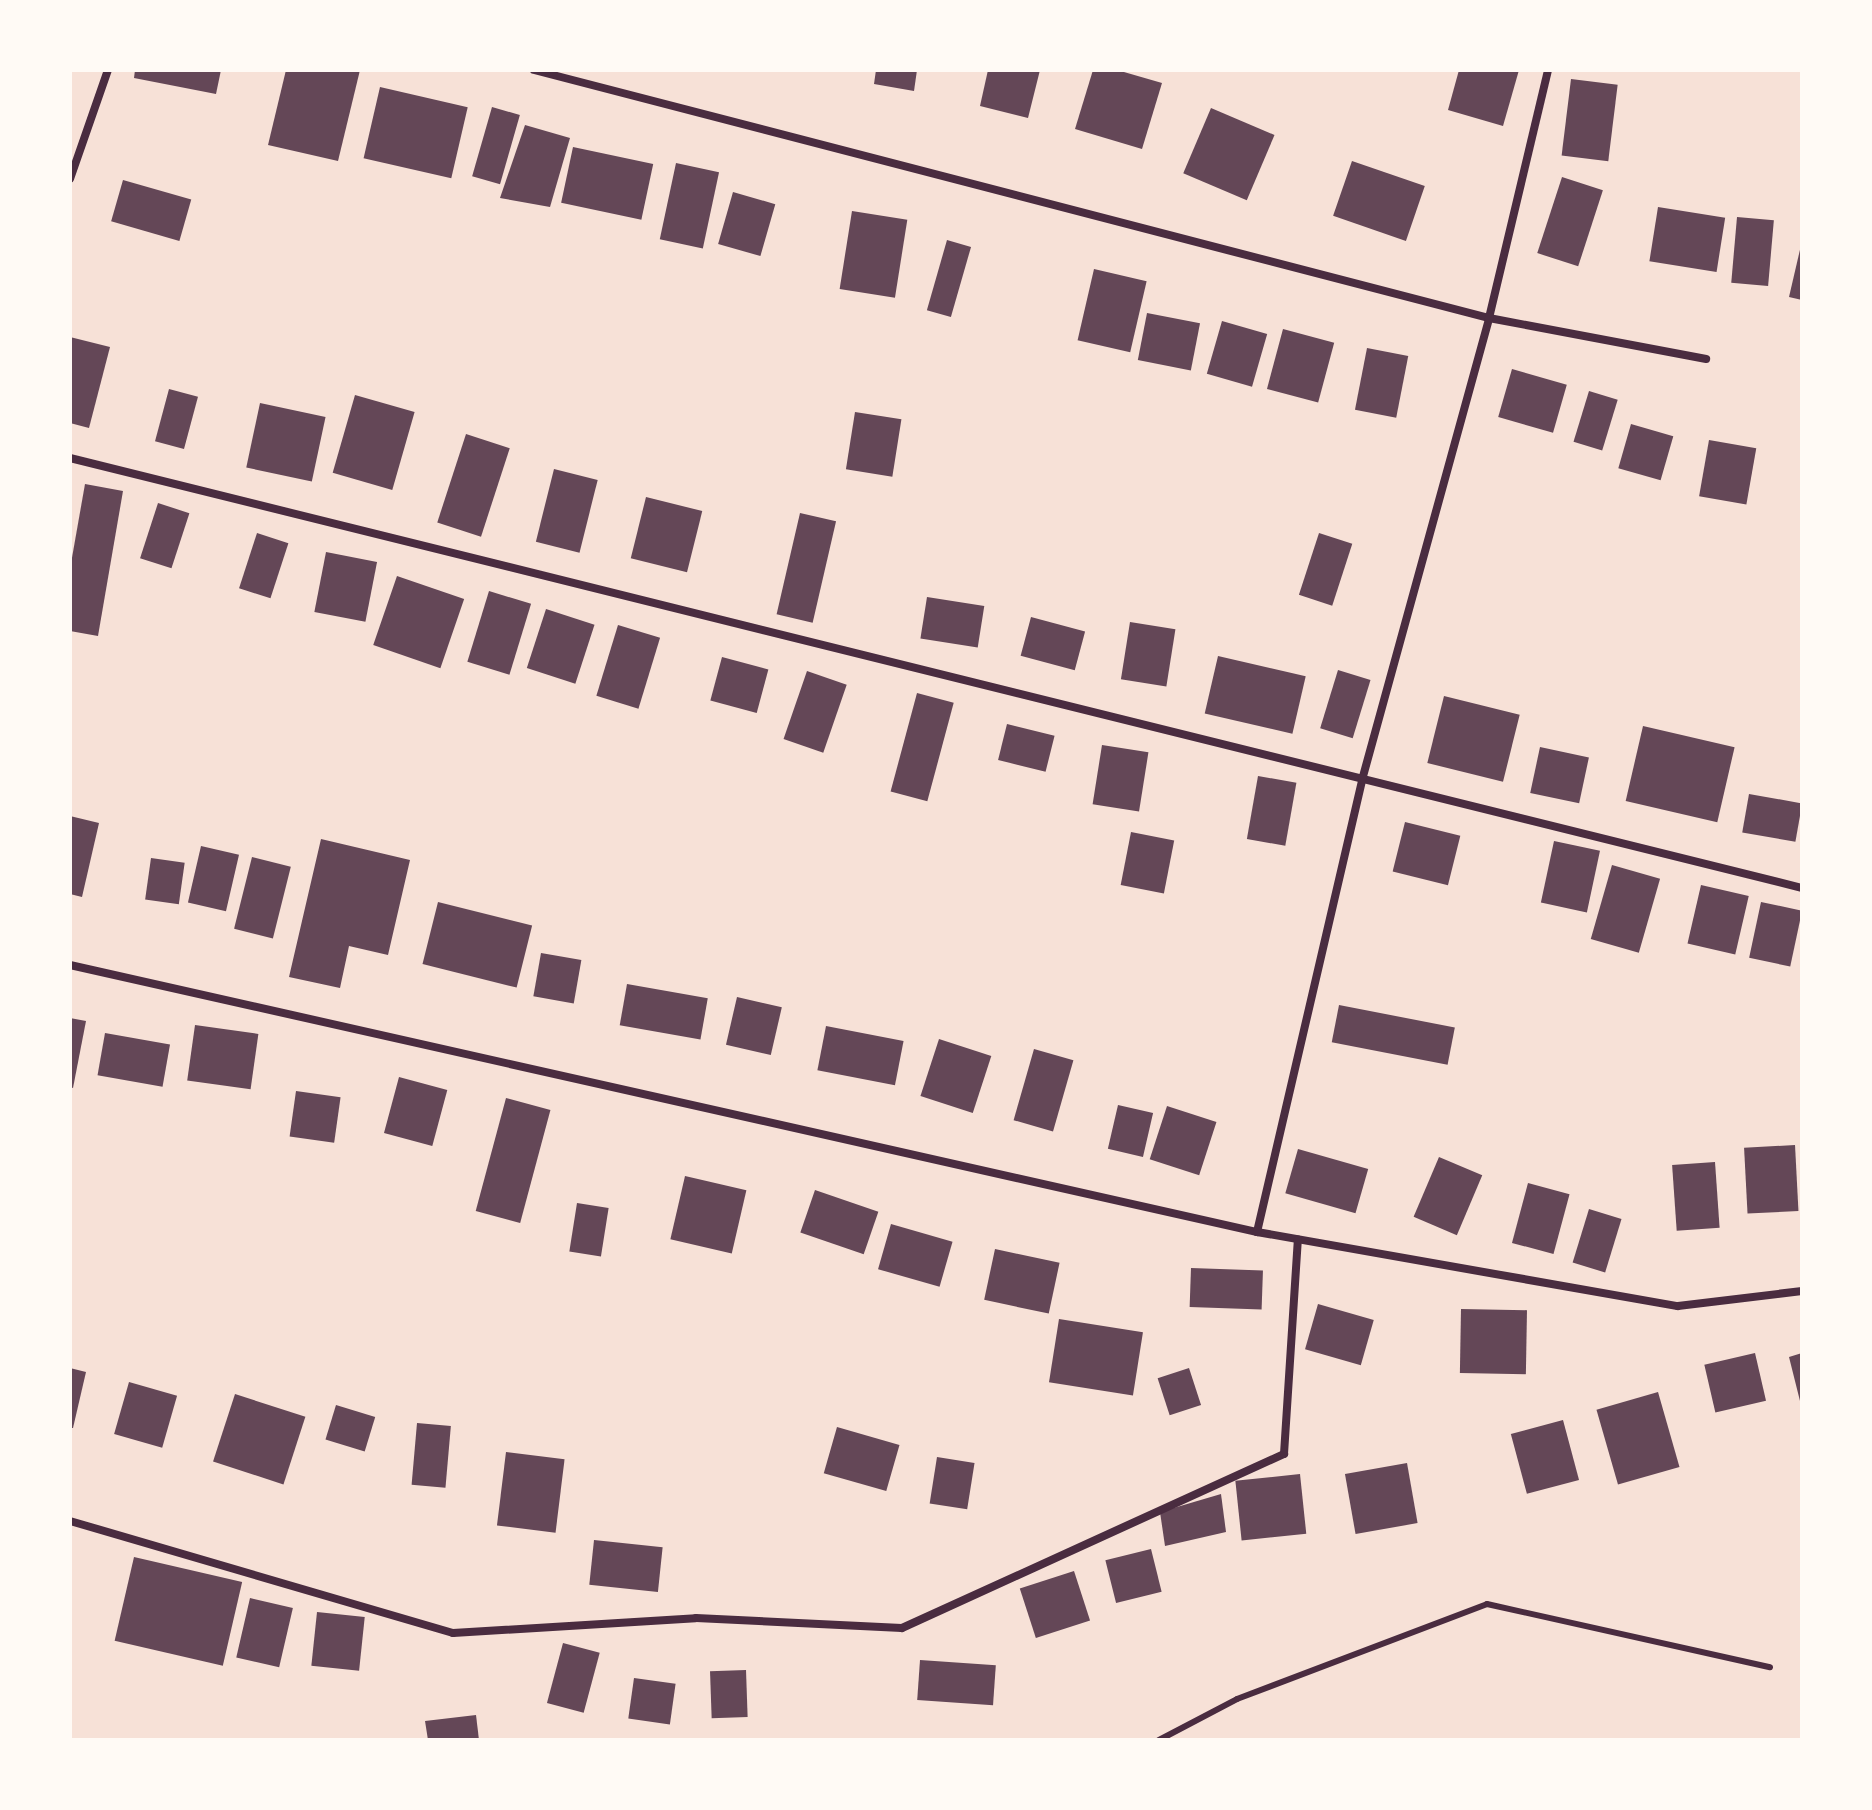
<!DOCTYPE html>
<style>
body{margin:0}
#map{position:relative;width:1872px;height:1810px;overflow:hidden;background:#f7e1d7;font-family:"PT Sans Narrow",sans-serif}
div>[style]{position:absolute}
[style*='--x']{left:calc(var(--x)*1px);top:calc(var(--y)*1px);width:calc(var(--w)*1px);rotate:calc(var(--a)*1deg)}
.building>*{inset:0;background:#644757;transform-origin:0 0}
.service>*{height:6px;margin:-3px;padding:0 3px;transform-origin:3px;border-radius:3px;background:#4a2c40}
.minor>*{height:8px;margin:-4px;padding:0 4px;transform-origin:4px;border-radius:4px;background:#4a2c40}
span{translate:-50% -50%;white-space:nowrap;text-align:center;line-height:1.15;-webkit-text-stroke:7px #fffaf5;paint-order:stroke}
.frame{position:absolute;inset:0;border:72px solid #fffaf5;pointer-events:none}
</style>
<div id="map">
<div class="building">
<div style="clip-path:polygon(135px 70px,221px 70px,216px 94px,134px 78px)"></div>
<div style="clip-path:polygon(286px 70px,360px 70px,338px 161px,268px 145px)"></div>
<div style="clip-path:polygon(876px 70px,917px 70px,914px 91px,874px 84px)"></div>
<div style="clip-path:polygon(988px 70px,1040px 70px,1028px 118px,980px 106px)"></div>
<div style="clip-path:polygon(1093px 70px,1117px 70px,1162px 83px,1142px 149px,1075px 129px)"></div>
<div style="clip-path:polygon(1459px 70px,1519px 70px,1503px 126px,1448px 110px)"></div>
<div style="left:1571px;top:79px;width:47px;height:77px;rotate:7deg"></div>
<div style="left:380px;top:87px;width:90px;height:73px;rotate:13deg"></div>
<div style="left:492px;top:107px;width:29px;height:72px;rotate:16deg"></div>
<div style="left:1211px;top:108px;width:69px;height:71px;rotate:23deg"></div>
<div style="clip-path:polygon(525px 125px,570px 138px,550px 207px,500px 198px)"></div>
<div style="left:573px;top:147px;width:82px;height:57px;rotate:12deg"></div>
<div style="left:1352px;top:161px;width:77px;height:58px;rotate:19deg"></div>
<div style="left:676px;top:163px;width:44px;height:78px;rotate:12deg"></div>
<div style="left:1562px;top:177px;width:43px;height:80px;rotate:18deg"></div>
<div style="left:123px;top:180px;width:71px;height:43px;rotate:16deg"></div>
<div style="left:733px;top:192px;width:44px;height:54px;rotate:16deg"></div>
<div style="left:1658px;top:207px;width:68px;height:55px;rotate:9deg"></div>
<div style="left:852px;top:211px;width:56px;height:79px;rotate:9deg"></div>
<div style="left:1737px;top:217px;width:37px;height:66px;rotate:5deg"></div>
<div style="left:947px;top:240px;width:25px;height:73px;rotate:16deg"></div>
<div style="clip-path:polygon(1802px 241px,1802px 300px,1789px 297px)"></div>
<div style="left:1094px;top:269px;width:54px;height:73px;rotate:13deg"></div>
<div style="left:1147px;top:313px;width:54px;height:48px;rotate:11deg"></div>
<div style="left:1222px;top:321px;width:47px;height:55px;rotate:16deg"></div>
<div style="left:1283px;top:329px;width:53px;height:62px;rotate:15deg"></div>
<div style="clip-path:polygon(70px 337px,110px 347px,89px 428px,70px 423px)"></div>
<div style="left:1367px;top:348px;width:42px;height:63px;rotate:11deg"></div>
<div style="left:1512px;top:369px;width:57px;height:50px;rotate:16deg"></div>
<div style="left:169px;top:389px;width:30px;height:54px;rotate:15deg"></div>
<div style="left:1589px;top:391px;width:30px;height:53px;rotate:17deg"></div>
<div style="left:355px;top:395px;width:62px;height:81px;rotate:16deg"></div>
<div style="left:260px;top:403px;width:67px;height:66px;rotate:12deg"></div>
<div style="left:855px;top:412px;width:47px;height:58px;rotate:9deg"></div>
<div style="left:1631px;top:424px;width:44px;height:46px;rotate:16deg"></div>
<div style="left:466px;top:434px;width:46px;height:93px;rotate:18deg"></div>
<div style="left:1709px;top:440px;width:48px;height:57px;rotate:10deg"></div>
<div style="left:554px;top:469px;width:45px;height:75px;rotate:14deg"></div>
<div style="clip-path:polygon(85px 484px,123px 491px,98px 636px,70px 631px,70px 569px)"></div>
<div style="left:646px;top:497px;width:58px;height:63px;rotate:14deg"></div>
<div style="left:158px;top:503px;width:33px;height:58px;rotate:18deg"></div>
<div style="left:800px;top:513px;width:37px;height:104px;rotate:13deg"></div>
<div style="left:257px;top:533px;width:33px;height:58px;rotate:18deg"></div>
<div style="left:1319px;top:533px;width:35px;height:65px;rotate:18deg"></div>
<div style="left:326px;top:552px;width:52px;height:61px;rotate:11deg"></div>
<div style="left:397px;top:576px;width:71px;height:73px;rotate:19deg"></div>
<div style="left:489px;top:591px;width:44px;height:74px;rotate:17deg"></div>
<div style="left:927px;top:597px;width:58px;height:42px;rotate:9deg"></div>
<div style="left:546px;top:609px;width:51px;height:62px;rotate:18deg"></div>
<div style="left:1031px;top:617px;width:56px;height:40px;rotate:15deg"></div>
<div style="left:1130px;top:622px;width:46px;height:58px;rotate:9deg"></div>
<div style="left:618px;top:625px;width:44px;height:74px;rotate:17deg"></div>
<div style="left:1218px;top:656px;width:90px;height:59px;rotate:13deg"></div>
<div style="left:722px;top:657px;width:48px;height:45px;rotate:15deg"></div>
<div style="left:1338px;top:670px;width:34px;height:61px;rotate:17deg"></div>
<div style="left:807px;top:671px;width:42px;height:72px;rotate:19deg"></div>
<div style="left:917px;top:693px;width:38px;height:102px;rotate:15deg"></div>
<div style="left:1444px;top:696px;width:78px;height:69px;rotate:14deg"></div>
<div style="left:1007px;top:724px;width:49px;height:37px;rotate:14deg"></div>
<div style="left:1643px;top:726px;width:94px;height:77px;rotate:13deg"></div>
<div style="left:1102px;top:745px;width:47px;height:60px;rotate:9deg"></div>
<div style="left:1540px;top:747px;width:50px;height:47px;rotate:12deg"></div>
<div style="left:1258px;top:776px;width:39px;height:64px;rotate:10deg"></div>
<div style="left:1749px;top:794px;width:54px;height:39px;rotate:10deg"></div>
<div style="clip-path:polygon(70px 816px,99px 823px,82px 897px,70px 894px)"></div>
<div style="left:1405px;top:822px;width:57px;height:51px;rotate:14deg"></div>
<div style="left:1131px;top:832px;width:44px;height:54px;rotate:11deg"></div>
<div style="clip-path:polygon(321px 839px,410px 860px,388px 955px,349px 946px,340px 988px,289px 977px)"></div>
<div style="left:1554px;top:841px;width:47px;height:63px;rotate:12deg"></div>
<div style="left:201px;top:846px;width:39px;height:58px;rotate:13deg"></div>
<div style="left:252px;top:857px;width:40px;height:74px;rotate:14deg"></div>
<div style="left:151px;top:858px;width:34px;height:42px;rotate:8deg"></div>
<div style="left:1612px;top:865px;width:50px;height:77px;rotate:16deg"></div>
<div style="left:1701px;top:885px;width:49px;height:60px;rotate:13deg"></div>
<div style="left:438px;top:902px;width:97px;height:64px;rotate:14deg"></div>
<div style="left:1761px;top:902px;width:42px;height:57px;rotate:12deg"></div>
<div style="left:541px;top:953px;width:41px;height:44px;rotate:10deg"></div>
<div style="left:627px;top:984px;width:82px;height:42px;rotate:10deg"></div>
<div style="left:737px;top:997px;width:46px;height:49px;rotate:13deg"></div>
<div style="left:1339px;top:1005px;width:118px;height:38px;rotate:11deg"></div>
<div style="clip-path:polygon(70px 1018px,86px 1021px,73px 1088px,70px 1087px)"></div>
<div style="left:195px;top:1025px;width:64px;height:56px;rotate:8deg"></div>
<div style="left:826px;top:1026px;width:79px;height:45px;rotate:11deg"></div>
<div style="left:105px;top:1033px;width:66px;height:43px;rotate:10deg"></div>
<div style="left:939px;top:1039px;width:55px;height:60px;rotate:18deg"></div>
<div style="left:1034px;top:1049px;width:41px;height:74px;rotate:16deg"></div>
<div style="left:399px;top:1077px;width:50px;height:58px;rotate:15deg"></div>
<div style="left:296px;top:1091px;width:45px;height:46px;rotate:8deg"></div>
<div style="left:506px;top:1098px;width:46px;height:117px;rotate:15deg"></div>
<div style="left:1118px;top:1105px;width:36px;height:45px;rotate:13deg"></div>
<div style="left:1167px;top:1106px;width:52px;height:56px;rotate:18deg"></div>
<div style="left:1795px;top:1145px;width:66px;height:51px;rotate:87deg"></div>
<div style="left:1298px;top:1149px;width:73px;height:46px;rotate:16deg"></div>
<div style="left:1439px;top:1157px;width:47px;height:65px;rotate:23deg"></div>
<div style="left:1715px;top:1162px;width:66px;height:43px;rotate:86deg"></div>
<div style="left:685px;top:1176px;width:63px;height:65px;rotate:13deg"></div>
<div style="left:1528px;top:1183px;width:43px;height:62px;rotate:15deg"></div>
<div style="left:815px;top:1190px;width:67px;height:45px;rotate:19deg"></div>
<div style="left:577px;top:1203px;width:32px;height:49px;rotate:9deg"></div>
<div style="left:1589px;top:1209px;width:34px;height:56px;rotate:17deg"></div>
<div style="left:891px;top:1224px;width:64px;height:47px;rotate:16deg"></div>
<div style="left:995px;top:1249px;width:66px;height:52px;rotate:12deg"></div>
<div style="left:1191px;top:1268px;width:72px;height:39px;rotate:2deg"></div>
<div style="left:1318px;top:1304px;width:58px;height:47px;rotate:16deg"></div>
<div style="left:1461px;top:1309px;width:66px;height:64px;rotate:1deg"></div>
<div style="left:1059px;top:1319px;width:85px;height:64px;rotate:9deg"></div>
<div style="left:1755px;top:1353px;width:49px;height:52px;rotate:77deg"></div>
<div style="clip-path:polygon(1802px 1353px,1802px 1404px,1801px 1405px,1789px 1357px)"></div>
<div style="clip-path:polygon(70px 1368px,86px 1372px,73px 1428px,70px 1428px)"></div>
<div style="left:1189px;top:1368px;width:39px;height:33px;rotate:72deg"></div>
<div style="left:129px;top:1382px;width:50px;height:54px;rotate:16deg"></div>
<div style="left:1658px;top:1392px;width:78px;height:64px;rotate:74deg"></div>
<div style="left:235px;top:1394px;width:74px;height:71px;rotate:18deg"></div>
<div style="left:336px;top:1405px;width:41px;height:36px;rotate:17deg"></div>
<div style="left:1563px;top:1420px;width:62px;height:54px;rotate:75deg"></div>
<div style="left:417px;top:1423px;width:34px;height:62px;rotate:5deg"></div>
<div style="left:837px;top:1427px;width:65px;height:48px;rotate:16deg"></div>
<div style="left:506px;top:1452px;width:59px;height:74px;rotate:7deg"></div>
<div style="left:937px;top:1457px;width:38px;height:47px;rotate:9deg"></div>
<div style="left:1407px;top:1463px;width:61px;height:63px;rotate:80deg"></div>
<div style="left:1300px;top:1474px;width:60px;height:65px;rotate:84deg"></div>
<div style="clip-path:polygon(1221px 1494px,1226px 1532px,1165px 1546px,1160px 1512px)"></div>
<div style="left:594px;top:1540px;width:69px;height:45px;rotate:6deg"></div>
<div style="left:1151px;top:1549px;width:44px;height:47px;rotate:76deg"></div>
<div style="left:134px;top:1557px;width:111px;height:86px;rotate:13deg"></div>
<div style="left:1074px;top:1571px;width:52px;height:57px;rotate:72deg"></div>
<div style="left:250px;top:1598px;width:44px;height:61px;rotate:13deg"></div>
<div style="left:317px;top:1612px;width:48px;height:54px;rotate:6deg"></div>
<div style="left:563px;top:1643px;width:38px;height:62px;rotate:15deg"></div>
<div style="left:920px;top:1660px;width:76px;height:40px;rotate:4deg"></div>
<div style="left:746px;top:1670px;width:47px;height:36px;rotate:88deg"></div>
<div style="left:634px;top:1678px;width:42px;height:41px;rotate:8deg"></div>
<div style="clip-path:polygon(476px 1715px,479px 1740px,428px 1740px,425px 1721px)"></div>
</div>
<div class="service">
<div style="--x:1159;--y:1740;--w:88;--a:-27.7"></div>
<div style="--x:1237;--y:1699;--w:267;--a:-20.8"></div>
<div style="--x:1487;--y:1604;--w:290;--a:12.6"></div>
</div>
<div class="minor">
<div style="--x:534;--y:70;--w:987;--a:14.56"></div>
<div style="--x:1489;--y:318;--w:221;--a:10.7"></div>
<div style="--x:70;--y:179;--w:115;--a:-70.8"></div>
<div style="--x:70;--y:458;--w:1785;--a:13.94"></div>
<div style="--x:70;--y:965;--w:1217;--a:12.68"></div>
<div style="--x:1257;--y:1232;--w:427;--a:10"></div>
<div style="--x:1678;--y:1306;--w:125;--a:-6.9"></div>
<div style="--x:1257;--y:1232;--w:464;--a:-76.9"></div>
<div style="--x:1362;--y:780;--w:479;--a:-74.6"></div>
<div style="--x:1489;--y:318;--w:255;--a:-76.6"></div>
<div style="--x:70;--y:1521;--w:399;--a:16.3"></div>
<div style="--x:453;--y:1633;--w:243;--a:-3.5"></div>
<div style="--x:696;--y:1618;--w:206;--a:2.8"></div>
<div style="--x:902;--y:1628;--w:420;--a:-24.5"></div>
<div style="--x:1284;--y:1454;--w:215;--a:-86.3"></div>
</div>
<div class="frame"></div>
</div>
